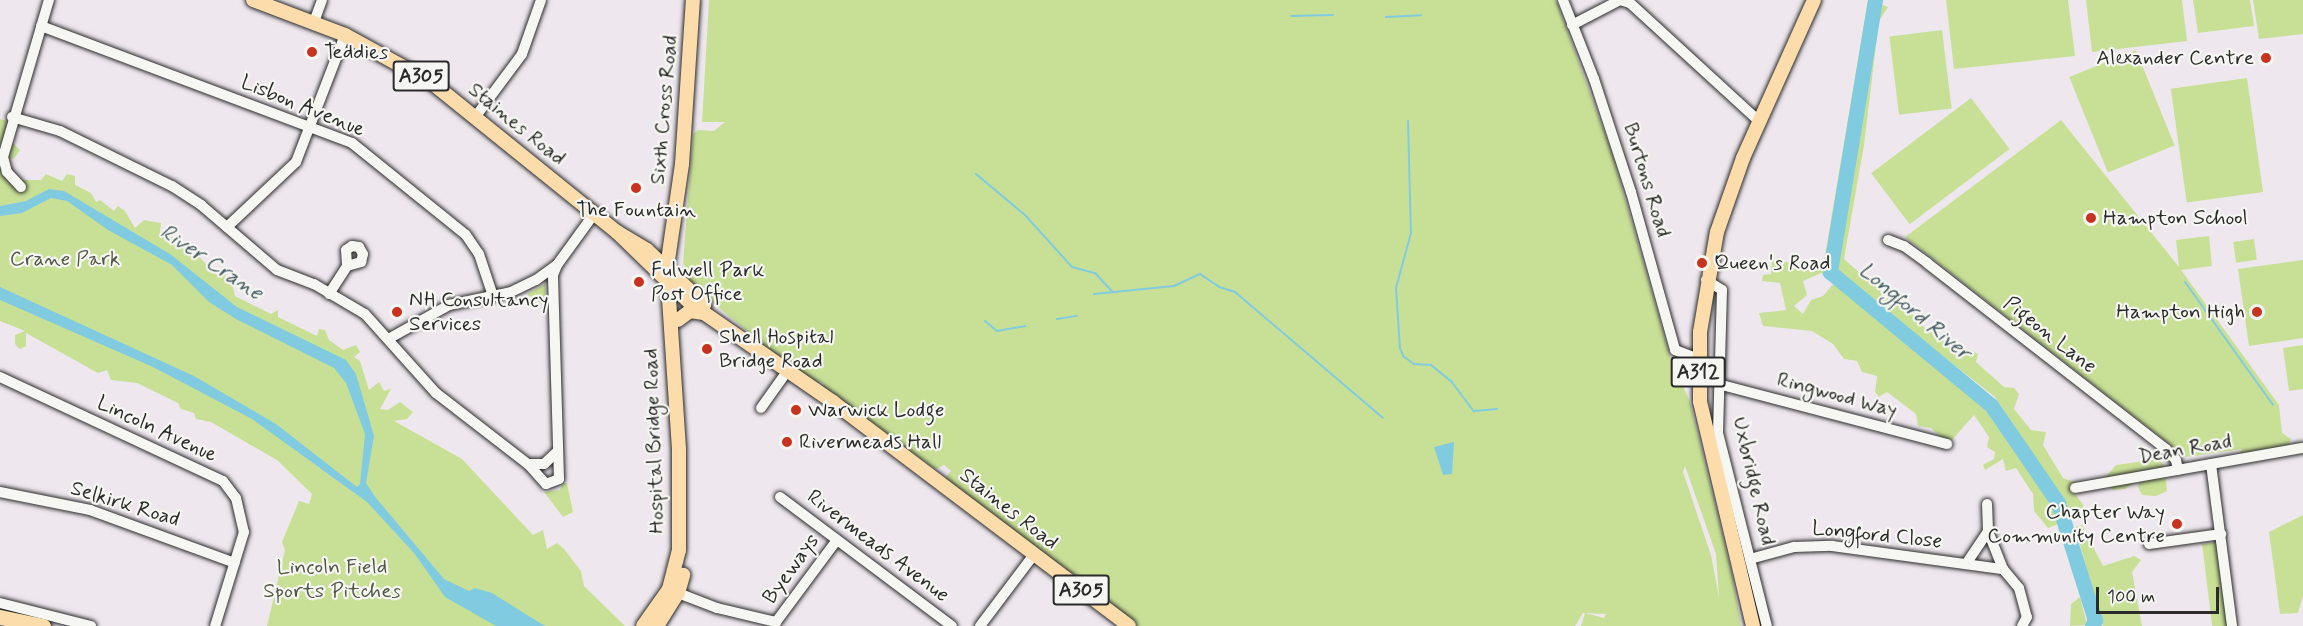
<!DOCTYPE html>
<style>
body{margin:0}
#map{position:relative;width:2303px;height:626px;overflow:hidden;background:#eee8ee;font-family:Mynerve,sans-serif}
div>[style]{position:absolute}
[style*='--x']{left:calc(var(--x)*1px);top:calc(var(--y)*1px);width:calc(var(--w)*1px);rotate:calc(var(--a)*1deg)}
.green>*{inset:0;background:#c8e096;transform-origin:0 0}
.water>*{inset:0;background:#81cbe1}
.stream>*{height:2px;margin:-1px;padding:0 1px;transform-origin:1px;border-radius:1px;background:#81cbe1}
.river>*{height:15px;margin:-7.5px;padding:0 7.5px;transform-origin:7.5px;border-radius:7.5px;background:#81cbe1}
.roads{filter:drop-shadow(0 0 2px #2b2b2b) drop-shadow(0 0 2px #2b2b2b)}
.minor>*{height:10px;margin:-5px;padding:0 5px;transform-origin:5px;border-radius:5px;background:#f6f6f2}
.major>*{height:14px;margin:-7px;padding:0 7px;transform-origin:7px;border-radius:7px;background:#fddcac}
.highway>*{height:15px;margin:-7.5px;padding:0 7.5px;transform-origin:7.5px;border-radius:7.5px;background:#fddcac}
.dots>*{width:16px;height:16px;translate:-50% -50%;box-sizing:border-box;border:3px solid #f6f6f2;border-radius:50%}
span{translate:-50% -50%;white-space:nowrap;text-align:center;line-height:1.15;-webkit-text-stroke:4.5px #f6f6f2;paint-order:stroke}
.shield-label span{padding:2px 4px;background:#f6f6f2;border:2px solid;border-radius:4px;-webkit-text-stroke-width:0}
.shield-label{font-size:20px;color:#2b2b2b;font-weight:700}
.poi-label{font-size:21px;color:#2b2b2b}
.left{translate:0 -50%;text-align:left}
.right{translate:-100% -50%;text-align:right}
.street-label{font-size:21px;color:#2b2b2b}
.park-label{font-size:21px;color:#525846}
.water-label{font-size:22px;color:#455b62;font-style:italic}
.scale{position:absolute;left:2096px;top:587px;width:123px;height:27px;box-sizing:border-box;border:3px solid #2b2b2b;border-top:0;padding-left:8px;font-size:18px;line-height:21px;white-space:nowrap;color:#2b2b2b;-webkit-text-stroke:4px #f6f6f2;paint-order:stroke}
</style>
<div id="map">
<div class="green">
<div style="clip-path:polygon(evenodd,709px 0,1556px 0,1612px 153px,1670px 356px,1690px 402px,1732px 574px,1741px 626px,1581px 626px,1585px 613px,1604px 618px,1606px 614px,1583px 613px,1575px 626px,1137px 626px,944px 479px,951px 471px,944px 465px,936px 469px,826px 393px,823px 383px,810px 380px,790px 366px,691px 285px,683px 263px,693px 134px,698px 130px,714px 131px,725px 122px,702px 122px,709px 0,1685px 466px,1716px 554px,1719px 597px,1711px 555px,1683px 472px,1685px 466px)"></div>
<div style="clip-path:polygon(1868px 0,1888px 7px,1879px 21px,1864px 145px,1844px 259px,1870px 282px,1882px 284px,1880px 292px,1886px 298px,1894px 295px,1903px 303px,1900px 308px,1921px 319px,1921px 325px,1960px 350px,1968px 349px,1978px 354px,1976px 362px,2004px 387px,2014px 388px,2019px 394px,2014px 409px,2031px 430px,2046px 432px,2043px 445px,2063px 478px,2079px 484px,2076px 495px,2084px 506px,2070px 516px,2058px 491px,1995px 397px,1833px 270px,1834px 258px,1829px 258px,1826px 277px,1821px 273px,1803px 281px,1807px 295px,1794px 306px,1803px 314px,1811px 300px,1823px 296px,1835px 282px,1987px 405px,2050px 497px,2060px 523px,2048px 528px,2034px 511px,2033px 494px,2016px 468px,2006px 471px,2003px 459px,1985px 470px,1983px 465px,1994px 459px,1995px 452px,1987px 447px,1989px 437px,1974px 415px,1952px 440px,1943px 439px,1931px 428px,1918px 426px,1916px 414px,1887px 392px,1879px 397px,1875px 392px,1877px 376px,1862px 372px,1857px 361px,1844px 359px,1833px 344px,1812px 331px,1763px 326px,1759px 313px,1786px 310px,1780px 283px,1762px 281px,1763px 275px,1771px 274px,1772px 260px,1823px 267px)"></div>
<div style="clip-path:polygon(1946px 0,2068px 0,2075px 56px,1954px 69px)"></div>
<div style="clip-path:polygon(2086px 0,2182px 0,2187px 41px,2092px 52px)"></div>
<div style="clip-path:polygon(2193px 0,2250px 0,2254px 26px,2198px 33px)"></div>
<div style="clip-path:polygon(2253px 0,2303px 0,2303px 34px,2259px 39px)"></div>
<div style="left:1942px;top:30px;width:79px;height:53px;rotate:83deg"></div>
<div style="left:2136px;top:50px;width:103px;height:72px;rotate:68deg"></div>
<div style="left:2247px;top:78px;width:115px;height:77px;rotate:82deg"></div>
<div style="left:1971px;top:98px;width:64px;height:125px;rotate:53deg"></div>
<div style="clip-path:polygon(0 119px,11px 122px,10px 141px,20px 150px,14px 159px,5px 156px,4px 162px,20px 180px,41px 180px,46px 174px,62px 181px,67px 174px,75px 176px,75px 185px,91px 193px,96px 202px,100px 200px,114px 211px,118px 206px,125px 211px,135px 228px,144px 220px,161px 223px,160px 232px,189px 245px,213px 272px,226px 272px,225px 281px,232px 282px,235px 296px,271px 314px,278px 310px,278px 317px,317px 336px,319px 329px,325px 330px,329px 340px,343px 350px,356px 345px,360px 352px,354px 357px,360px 361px,369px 390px,379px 382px,384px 391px,391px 389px,380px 409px,388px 410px,400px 402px,413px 412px,407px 419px,394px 421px,462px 459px,533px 535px,543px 530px,547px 549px,557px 543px,564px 549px,581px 571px,584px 586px,625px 626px,267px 626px,285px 550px,282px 542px,299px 501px,309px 504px,312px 494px,277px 460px,211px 422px,196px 419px,194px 413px,181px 409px,178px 403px,137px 383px,111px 380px,107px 370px,98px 373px,26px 333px,26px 346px,20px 349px,15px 344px,15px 335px,25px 331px,0 321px)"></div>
<div style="clip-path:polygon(2061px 120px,2179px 267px,2176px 240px,2209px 236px,2212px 266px,2181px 270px,2279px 405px,2282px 433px,2291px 439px,2287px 448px,2239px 456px,2242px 449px,2186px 457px,1905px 237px)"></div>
<div style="left:2254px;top:239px;width:21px;height:21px;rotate:82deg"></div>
<div style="clip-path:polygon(2303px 260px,2303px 338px,2249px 346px,2238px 269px)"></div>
<div style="clip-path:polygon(545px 284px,546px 305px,543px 305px,527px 294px)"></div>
<div style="clip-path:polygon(2303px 345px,2303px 389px,2289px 391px,2283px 348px)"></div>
<div style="clip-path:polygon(2159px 459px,2165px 467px,2167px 491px,2156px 496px,2142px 495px,2138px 487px,2140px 479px,2125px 489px,2113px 490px,2103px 480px,2116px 465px)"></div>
<div style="clip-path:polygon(563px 483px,567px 483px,573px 512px,563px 517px,544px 492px,560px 490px)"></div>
<div style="clip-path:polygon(2303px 515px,2303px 595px,2298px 613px,2280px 614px,2269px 532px)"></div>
<div style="clip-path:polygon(2082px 525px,2103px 566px,2134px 556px,2141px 560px,2132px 572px,2142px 626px,2103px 626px,2075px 527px)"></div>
<div style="left:2218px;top:542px;width:85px;height:16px;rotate:83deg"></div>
<div style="clip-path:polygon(2080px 597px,2087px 625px,2070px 626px,2071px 604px)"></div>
</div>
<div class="water">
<div style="clip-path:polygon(49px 189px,64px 191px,170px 254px,237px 307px,346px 360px,356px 374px,374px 436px,366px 483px,376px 498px,444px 579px,469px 591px,475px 588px,492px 593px,545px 626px,496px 626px,445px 597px,414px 553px,367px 502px,252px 419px,153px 367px,0 300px,0 287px,194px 376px,276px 424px,357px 487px,360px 484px,365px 434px,346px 383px,334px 368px,236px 319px,209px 302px,172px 265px,108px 230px,67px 201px,51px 198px,22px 213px,0 216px,0 206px,26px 201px)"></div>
<div style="clip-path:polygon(1454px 442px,1452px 474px,1443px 475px,1434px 447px)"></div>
</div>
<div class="stream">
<div style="--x:1291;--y:16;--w:42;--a:-1.4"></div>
<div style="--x:1386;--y:17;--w:35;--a:-3"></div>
<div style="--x:1408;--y:121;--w:112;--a:88.5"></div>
<div style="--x:1411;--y:233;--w:57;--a:105.3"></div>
<div style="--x:1396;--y:288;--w:60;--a:86.2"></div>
<div style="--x:1400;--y:348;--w:9;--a:69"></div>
<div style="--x:1403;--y:356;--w:14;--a:36"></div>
<div style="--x:1414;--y:364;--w:17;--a:3"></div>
<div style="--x:1431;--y:365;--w:26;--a:39"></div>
<div style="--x:1451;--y:381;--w:38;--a:53"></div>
<div style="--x:1474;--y:411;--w:23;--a:-5"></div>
<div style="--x:976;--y:174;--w:64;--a:39.9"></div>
<div style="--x:1025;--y:215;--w:70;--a:47.9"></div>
<div style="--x:1072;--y:267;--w:24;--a:15"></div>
<div style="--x:1095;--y:273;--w:26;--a:47"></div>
<div style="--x:2185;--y:282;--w:151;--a:54.4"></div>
<div style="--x:1094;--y:294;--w:80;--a:-5.7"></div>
<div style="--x:1174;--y:286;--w:29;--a:-25"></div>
<div style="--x:1200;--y:274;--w:23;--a:34"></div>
<div style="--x:1219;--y:287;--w:17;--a:17"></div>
<div style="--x:1235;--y:292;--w:194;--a:40.4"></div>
<div style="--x:1057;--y:319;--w:20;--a:-9"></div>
<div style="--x:985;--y:321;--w:16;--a:40"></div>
<div style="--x:997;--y:331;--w:29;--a:-10"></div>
</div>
<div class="river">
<div style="--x:1875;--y:0;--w:276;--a:99.4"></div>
<div style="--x:1830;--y:272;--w:209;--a:39.6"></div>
<div style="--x:1991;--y:405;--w:119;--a:55.6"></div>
<div style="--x:2058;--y:503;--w:123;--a:72.5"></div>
<div style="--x:2095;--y:620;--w:7;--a:117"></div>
</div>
<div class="roads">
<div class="minor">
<div style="--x:1563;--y:0;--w:85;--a:68.6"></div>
<div style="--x:1594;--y:79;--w:119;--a:71.9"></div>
<div style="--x:1631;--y:192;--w:164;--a:74.4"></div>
<div style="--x:1675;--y:350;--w:25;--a:21"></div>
<div style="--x:1620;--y:0;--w:10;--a:17"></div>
<div style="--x:1630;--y:3;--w:176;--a:42.5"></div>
<div style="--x:314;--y:22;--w:23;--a:-70"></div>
<div style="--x:1572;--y:25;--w:54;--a:-27.5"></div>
<div style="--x:41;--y:26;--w:332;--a:20.6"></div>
<div style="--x:352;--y:143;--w:146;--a:38.9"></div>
<div style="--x:466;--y:235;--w:23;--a:56"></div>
<div style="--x:479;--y:254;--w:44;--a:71.6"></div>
<div style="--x:476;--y:116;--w:77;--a:-53.4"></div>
<div style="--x:522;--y:54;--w:57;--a:-70.6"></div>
<div style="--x:12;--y:117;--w:50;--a:16.3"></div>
<div style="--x:60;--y:131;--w:125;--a:26.2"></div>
<div style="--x:172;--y:186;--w:35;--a:33"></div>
<div style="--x:201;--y:205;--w:100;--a:40.5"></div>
<div style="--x:277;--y:270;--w:40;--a:21"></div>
<div style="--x:314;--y:284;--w:59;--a:30.5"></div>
<div style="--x:365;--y:314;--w:106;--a:48.1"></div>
<div style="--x:436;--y:393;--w:116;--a:37.7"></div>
<div style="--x:528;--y:464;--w:16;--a:0"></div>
<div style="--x:544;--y:464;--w:18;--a:-43"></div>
<div style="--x:21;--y:187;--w:21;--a:-133"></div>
<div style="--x:7;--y:172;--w:16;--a:-105"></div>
<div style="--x:3;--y:157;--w:164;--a:-73.7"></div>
<div style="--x:227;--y:227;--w:95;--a:-43.3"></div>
<div style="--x:296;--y:162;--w:136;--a:-68.9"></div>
<div style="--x:1888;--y:240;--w:17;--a:21"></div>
<div style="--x:1904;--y:246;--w:29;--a:36"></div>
<div style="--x:1927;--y:263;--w:303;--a:37.9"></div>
<div style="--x:2166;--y:449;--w:15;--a:48"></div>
<div style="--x:2176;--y:460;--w:10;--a:79"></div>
<div style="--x:1706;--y:280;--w:19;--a:32"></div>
<div style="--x:1722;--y:290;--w:143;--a:91.6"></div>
<div style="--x:1718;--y:433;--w:199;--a:75.8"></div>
<div style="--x:329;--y:294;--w:33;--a:-57"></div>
<div style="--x:347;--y:266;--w:15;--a:-16"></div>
<div style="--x:361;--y:262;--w:8;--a:-76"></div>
<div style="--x:363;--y:254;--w:8;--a:-120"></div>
<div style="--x:359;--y:247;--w:7;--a:-172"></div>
<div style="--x:352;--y:246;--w:7;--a:146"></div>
<div style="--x:346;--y:250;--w:16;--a:86"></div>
<div style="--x:390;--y:338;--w:68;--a:-29.2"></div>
<div style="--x:449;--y:305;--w:63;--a:-11.8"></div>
<div style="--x:511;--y:292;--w:28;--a:-26"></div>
<div style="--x:536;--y:280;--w:26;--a:-36"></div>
<div style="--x:557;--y:265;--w:63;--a:-54"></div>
<div style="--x:0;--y:377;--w:246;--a:25"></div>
<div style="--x:223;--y:481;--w:21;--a:53"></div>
<div style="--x:236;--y:498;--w:35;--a:77"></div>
<div style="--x:244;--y:532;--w:98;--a:107.1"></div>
<div style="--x:1718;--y:384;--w:237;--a:14.7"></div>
<div style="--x:761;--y:408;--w:47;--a:-54.6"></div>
<div style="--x:528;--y:464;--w:27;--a:48"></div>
<div style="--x:546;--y:484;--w:14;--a:-21"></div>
<div style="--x:559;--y:479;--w:204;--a:-91.7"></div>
<div style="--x:553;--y:275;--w:11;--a:-68"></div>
<div style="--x:2211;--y:464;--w:163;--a:82.6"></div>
<div style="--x:2075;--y:488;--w:231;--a:-10"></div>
<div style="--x:0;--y:492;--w:92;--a:11.3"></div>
<div style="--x:90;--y:510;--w:154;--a:20.1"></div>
<div style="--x:780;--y:497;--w:215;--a:36.9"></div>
<div style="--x:1988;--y:531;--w:41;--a:68.5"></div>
<div style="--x:2149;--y:544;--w:73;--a:-7.9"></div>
<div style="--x:1750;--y:559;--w:46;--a:-15.3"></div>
<div style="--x:1794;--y:547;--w:38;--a:-2"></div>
<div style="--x:1832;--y:546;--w:173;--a:7.7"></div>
<div style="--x:2003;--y:569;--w:25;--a:50"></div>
<div style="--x:2019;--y:588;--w:30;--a:75"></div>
<div style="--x:2027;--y:617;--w:10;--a:119"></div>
<div style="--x:1966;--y:564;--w:40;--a:-56"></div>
<div style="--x:1988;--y:531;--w:27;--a:-92"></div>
<div style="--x:678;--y:593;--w:42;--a:21"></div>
<div style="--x:717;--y:608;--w:61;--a:13.3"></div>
<div style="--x:0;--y:603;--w:94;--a:14.2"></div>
<div style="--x:776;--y:622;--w:102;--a:-53.4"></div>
<div style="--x:980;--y:626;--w:88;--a:-52.9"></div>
</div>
<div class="major">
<div style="--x:253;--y:0;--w:98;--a:20.8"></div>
<div style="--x:345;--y:35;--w:98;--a:28.7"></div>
<div style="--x:431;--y:82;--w:239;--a:38.9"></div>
<div style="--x:617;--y:232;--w:35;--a:31"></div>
<div style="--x:647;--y:250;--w:79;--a:43.5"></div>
<div style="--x:617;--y:232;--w:103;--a:44.2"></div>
<div style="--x:691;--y:304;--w:173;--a:34.6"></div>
<div style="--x:833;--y:402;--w:371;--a:37.1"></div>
<div style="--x:678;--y:320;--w:15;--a:-37"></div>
<div style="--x:690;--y:311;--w:14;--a:8"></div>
<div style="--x:643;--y:626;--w:45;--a:-54.9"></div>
<div style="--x:669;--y:589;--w:40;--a:-75.6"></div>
<div style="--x:679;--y:550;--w:101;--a:-90"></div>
<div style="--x:679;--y:449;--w:182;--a:-93.8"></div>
<div style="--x:667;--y:267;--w:104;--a:-81.7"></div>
<div style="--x:682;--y:164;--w:164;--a:-86.2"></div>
<div style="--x:657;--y:626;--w:39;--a:-58"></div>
<div style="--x:678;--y:593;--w:19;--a:-74"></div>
<div style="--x:1753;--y:626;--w:231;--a:-103.3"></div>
<div style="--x:1700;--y:401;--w:69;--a:-90"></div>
<div style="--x:1700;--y:332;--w:101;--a:-80.4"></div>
<div style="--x:1717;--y:232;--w:78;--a:-70.6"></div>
<div style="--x:1743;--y:158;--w:173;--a:-65.8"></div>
</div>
<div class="highway">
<div style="--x:0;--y:617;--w:44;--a:11.8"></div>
</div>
</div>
<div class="dots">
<div style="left:312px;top:52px;background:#c8321e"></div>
<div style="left:2266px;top:58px;background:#c8321e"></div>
<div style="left:636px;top:188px;background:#c8321e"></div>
<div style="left:2091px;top:218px;background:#c8321e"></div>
<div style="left:1702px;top:263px;background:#c8321e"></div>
<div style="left:639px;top:282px;background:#c8321e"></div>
<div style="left:397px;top:312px;background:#c8321e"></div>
<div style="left:2257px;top:312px;background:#c8321e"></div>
<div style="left:707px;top:349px;background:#c8321e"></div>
<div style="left:796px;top:410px;background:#c8321e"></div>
<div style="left:787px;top:442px;background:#c8321e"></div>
<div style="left:2177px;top:524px;background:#c8321e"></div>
</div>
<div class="shield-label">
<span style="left:421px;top:76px">A305</span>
<span style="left:1698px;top:372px">A312</span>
<span style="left:1081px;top:590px">A305</span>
</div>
<div class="poi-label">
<span class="left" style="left:324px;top:52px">Teddies</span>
<span class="right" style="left:2254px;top:58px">Alexander Centre</span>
<span style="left:636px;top:210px">The Fountain</span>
<span class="left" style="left:2103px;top:218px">Hampton School</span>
<span class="left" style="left:1714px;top:263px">Queen's Road</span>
<span class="left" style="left:651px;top:282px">Fulwell Park<br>Post Office</span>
<span class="left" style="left:409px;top:312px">NH Consultancy<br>Services</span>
<span class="right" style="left:2245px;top:312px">Hampton High</span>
<span class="left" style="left:719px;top:349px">Shell Hospital<br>Bridge Road</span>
<span class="left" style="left:808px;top:410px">Warwick Lodge</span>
<span class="left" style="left:799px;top:442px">Rivermeads Hall</span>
<span class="right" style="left:2165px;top:524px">Chapter Way<br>Community Centre</span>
</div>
<div class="street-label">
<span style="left:303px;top:106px;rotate:22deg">Lisbon Avenue</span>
<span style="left:664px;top:110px;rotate:-85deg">Sixth Cross Road</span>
<span style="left:517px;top:124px;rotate:39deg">Staines Road</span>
<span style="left:1647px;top:180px;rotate:73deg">Burtons Road</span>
<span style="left:2050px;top:335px;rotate:38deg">Pigeon Lane</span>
<span style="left:1837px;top:395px;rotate:15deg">Ringwood Way</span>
<span style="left:157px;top:429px;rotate:25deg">Lincoln Avenue</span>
<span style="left:654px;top:441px;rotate:-92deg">Hospital Bridge Road</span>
<span style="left:2185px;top:449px;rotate:-10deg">Dean Road</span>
<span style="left:1754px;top:481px;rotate:77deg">Uxbridge Road</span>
<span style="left:125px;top:504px;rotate:17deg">Selkirk Road</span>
<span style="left:1009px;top:509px;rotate:38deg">Staines Road</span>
<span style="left:1877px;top:535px;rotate:6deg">Longford Close</span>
<span style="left:878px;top:546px;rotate:37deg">Rivermeads Avenue</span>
<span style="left:791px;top:569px;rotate:-54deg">Byeways</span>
</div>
<div class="park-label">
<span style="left:65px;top:259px">Crane Park</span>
<span style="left:332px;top:579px">Lincoln Field<br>Sports Pitches</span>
</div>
<div class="water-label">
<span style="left:211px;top:263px;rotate:34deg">River Crane</span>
<span style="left:1914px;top:312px;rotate:40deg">Longford River</span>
</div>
<div class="scale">100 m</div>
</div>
